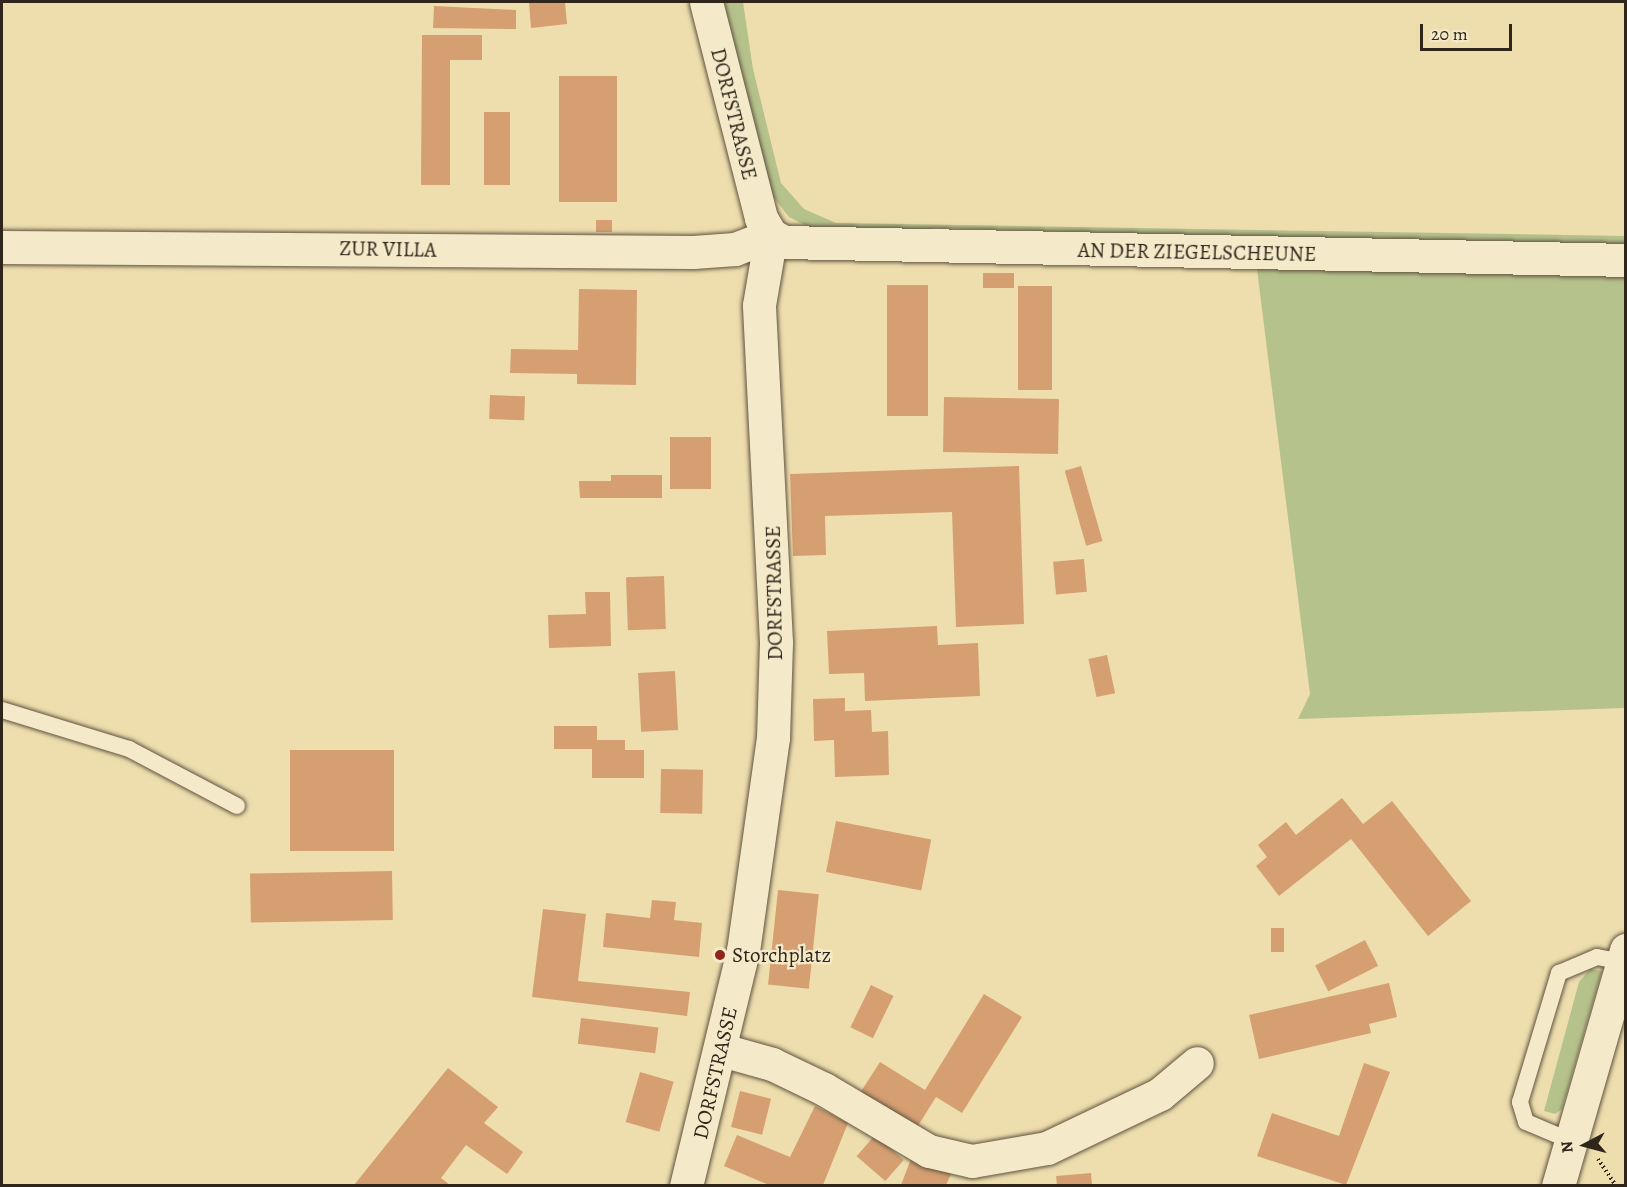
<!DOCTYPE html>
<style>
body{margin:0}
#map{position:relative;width:1627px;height:1187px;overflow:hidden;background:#eedead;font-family:Alegreya,serif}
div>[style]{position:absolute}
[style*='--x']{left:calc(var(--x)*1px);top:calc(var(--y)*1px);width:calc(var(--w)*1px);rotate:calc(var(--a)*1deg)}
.green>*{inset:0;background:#b6c28b}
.building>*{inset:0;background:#d59f72;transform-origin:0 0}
.path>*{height:4px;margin-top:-2px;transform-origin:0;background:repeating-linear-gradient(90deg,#30251b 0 1.5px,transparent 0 4.5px)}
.roads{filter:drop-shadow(0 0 2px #605340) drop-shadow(0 0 2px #605340)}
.service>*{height:16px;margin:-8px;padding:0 8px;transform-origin:8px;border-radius:8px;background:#f4eaca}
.minor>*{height:33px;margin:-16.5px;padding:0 16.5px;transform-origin:16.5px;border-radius:16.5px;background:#f4eaca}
.tertiary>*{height:33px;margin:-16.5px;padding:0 16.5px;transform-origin:16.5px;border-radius:16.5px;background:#f4eaca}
.secondary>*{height:33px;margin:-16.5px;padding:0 16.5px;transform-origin:16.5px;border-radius:16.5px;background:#f4eaca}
.dots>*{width:16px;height:16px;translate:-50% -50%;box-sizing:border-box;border:3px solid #f4eaca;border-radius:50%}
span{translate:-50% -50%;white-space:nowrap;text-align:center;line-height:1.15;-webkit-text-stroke:4.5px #f4eaca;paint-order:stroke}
.street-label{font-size:21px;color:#30251b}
.poi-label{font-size:21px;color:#30251b}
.left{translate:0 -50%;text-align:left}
.frame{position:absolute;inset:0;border:3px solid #30251b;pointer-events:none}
.north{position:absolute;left:1555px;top:1115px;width:60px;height:60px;-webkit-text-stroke:4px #f4eaca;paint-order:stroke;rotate:264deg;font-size:16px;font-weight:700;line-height:24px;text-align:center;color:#30251b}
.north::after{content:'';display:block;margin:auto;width:21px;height:27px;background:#30251b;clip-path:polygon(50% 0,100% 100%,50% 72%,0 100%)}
.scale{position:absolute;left:1420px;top:24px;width:92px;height:27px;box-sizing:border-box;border:3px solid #30251b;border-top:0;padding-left:8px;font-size:18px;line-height:21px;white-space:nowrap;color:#30251b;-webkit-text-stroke:4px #f4eaca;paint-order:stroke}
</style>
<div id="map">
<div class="green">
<div style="clip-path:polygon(724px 2px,743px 2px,753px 69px,781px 183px,804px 209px,836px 223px,1625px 236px,1625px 247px,933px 228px,928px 233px,817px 231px,789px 217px,770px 193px)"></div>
<div style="clip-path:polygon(1257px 269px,1625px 275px,1625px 708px,1298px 719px,1310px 694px)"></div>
<div style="clip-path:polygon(1590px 969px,1602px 971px,1562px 1109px,1555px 1114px,1544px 1111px,1579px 982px)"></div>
</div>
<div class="building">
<div style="clip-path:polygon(529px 2px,565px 2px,567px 24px,531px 28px)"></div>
<div style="clip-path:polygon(434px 6px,516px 10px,516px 29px,433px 28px)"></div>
<div style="clip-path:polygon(422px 35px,482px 35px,482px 60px,450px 60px,450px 185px,421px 185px)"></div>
<div style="left:617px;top:76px;width:126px;height:58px;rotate:90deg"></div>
<div style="left:510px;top:112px;width:73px;height:26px;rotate:90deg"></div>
<div style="left:596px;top:220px;width:16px;height:12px"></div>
<div style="left:983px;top:273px;width:31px;height:15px"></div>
<div style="left:887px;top:285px;width:41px;height:131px"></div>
<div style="left:1018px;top:286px;width:34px;height:104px"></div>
<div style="clip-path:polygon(579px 289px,637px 290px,636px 385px,577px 384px,577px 374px,510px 373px,511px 349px,578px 350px)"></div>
<div style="left:490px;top:395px;width:35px;height:24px;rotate:2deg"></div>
<div style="left:944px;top:397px;width:115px;height:55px;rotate:1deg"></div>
<div style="left:670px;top:437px;width:41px;height:52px"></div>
<div style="clip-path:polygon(1019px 466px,1024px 624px,956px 627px,952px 512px,825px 516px,826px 555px,793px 556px,790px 474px)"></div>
<div style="left:1081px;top:466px;width:78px;height:17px;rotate:74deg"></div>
<div style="clip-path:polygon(611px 475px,662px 475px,662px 498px,580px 498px,579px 481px,611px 481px)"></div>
<div style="left:1084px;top:559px;width:33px;height:31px;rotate:85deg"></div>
<div style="left:664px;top:576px;width:53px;height:38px;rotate:88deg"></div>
<div style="clip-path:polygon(585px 592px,610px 592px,611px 646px,549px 648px,548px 615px,586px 614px)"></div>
<div style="clip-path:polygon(937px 626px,938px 645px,978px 643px,980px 696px,865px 701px,864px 673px,829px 674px,827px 631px)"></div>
<div style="left:1107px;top:655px;width:39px;height:19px;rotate:78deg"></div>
<div style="left:675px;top:671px;width:59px;height:37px;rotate:87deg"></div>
<div style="clip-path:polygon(845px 698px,845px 711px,871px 710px,872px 732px,888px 731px,889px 775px,835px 777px,834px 740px,814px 741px,813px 699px)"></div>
<div style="clip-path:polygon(554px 726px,597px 726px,597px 740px,625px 740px,625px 750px,644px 750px,644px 778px,592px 778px,592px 749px,554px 749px)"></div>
<div style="left:290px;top:750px;width:104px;height:101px"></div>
<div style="left:661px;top:769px;width:42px;height:44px;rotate:1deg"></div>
<div style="clip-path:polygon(1342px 798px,1363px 824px,1392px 801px,1471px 901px,1428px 936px,1351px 839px,1279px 896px,1256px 866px,1267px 857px,1258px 845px,1286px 822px,1296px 835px)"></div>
<div style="left:836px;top:821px;width:97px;height:52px;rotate:11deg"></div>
<div style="left:392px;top:871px;width:49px;height:142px;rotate:89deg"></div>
<div style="left:778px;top:890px;width:41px;height:95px;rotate:6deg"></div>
<div style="clip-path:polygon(652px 900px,676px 902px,674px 920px,702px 923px,699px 957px,603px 947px,606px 913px,650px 918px)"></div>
<div style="clip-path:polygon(543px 909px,586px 914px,578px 981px,690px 992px,687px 1016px,532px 997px)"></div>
<div style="left:1271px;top:928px;width:13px;height:24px"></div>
<div style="left:1365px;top:940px;width:29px;height:56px;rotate:63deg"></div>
<div style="clip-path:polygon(1389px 983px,1397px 1017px,1369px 1024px,1371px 1033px,1259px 1059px,1249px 1015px)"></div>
<div style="left:871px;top:985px;width:25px;height:47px;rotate:26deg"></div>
<div style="clip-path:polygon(984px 994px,1022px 1017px,962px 1113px,936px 1097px,916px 1129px,860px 1093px,880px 1062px,925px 1090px)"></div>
<div style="left:581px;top:1018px;width:78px;height:26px;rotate:7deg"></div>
<div style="clip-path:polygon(1364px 1063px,1390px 1072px,1346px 1185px,1257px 1156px,1272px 1113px,1339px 1136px)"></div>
<div style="clip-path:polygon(448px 1068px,498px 1107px,484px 1123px,523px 1152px,507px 1174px,466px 1145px,441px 1178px,450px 1185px,354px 1185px)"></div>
<div style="left:640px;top:1072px;width:35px;height:52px;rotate:16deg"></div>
<div style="left:740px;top:1091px;width:32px;height:37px;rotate:14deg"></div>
<div style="clip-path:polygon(815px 1106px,848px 1123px,823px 1185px,769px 1185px,724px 1166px,737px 1135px,790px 1157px)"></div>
<div style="left:875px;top:1135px;width:38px;height:28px;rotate:41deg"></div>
<div style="clip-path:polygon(911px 1159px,951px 1174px,946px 1185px,901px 1185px)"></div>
<div style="left:1091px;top:1173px;width:12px;height:35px;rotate:85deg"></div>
</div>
<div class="path">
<div style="--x:1598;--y:1159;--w:32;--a:56"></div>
</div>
<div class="roads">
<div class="service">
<div style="--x:2;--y:710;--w:133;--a:17.1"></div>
<div style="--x:129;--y:749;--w:122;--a:27.8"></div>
<div style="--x:1571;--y:1141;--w:49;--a:-157.1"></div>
<div style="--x:1526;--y:1122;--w:21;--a:-107"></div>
<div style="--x:1520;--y:1102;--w:135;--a:-73.2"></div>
<div style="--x:1559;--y:973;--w:41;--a:-22.8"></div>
<div style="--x:1597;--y:957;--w:26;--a:11"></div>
</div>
<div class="minor">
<div style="--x:2;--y:247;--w:691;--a:0.41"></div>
<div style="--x:693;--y:252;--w:42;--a:-4.1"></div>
<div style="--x:735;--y:249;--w:39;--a:-21"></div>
<div style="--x:722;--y:1050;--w:52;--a:15.6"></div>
<div style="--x:772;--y:1064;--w:58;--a:25.7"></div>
<div style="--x:824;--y:1089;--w:122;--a:30.6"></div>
<div style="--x:929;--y:1151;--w:44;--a:13.1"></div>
<div style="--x:972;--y:1161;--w:76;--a:-9.8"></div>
<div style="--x:1047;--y:1148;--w:125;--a:-25.5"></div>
<div style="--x:1160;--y:1094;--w:48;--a:-40"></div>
<div style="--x:686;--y:1186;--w:242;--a:-76.4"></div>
<div style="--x:743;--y:951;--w:215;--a:-82"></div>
<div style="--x:773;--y:738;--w:96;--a:-88.2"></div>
<div style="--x:776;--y:642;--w:337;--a:-92.9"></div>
<div style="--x:759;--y:305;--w:71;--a:-80.3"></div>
</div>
<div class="tertiary">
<div style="--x:706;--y:2;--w:223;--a:75.7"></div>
<div style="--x:761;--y:218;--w:20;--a:60"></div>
<div style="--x:771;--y:235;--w:15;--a:28"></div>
<div style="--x:784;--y:242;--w:842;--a:1.22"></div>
</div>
<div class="secondary">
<div style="--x:1558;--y:1186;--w:246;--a:-73.9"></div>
</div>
</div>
<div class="dots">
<div style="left:720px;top:955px;background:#8f2418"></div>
</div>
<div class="street-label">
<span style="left:734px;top:114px;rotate:76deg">DORFSTRASSE</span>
<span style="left:388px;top:249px;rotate:1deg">ZUR VILLA</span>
<span style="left:1197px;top:252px;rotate:1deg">AN DER ZIEGELSCHEUNE</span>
<span style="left:774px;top:593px;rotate:-91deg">DORFSTRASSE</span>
<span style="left:715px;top:1073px;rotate:-77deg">DORFSTRASSE</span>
</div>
<div class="poi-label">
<span class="left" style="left:732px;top:955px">Storchplatz</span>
</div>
<div class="frame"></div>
<div class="north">N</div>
<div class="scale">20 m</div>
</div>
